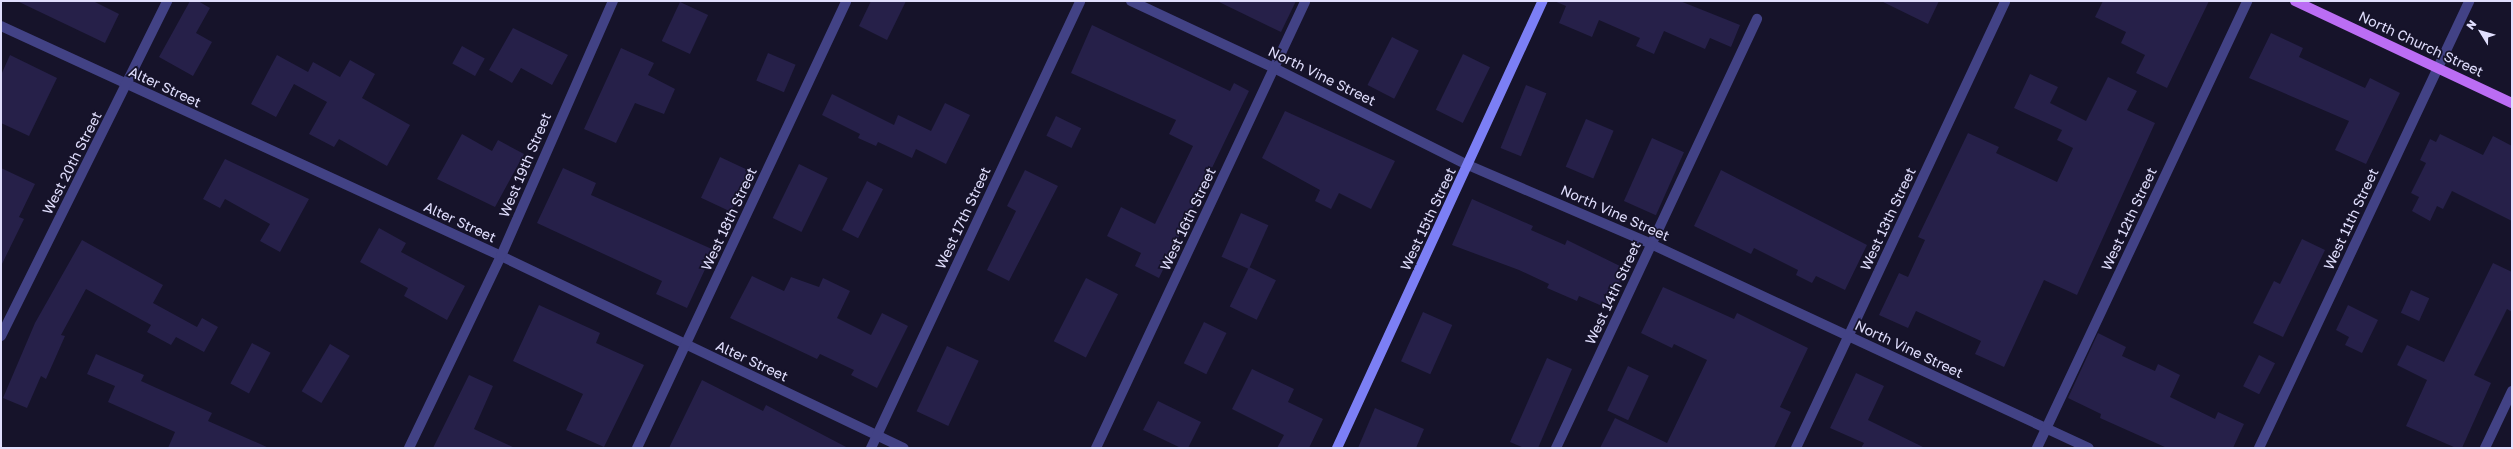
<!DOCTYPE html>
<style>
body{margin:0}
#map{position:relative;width:2513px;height:449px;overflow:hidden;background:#16132a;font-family:"Golos Text",sans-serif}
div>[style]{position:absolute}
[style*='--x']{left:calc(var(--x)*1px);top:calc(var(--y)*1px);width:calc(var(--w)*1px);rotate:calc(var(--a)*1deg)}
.building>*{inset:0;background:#262049;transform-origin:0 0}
.minor>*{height:10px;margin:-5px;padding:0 5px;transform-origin:5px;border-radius:5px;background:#424285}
.secondary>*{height:10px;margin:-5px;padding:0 5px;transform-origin:5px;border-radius:5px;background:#7c7ff5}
.primary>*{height:10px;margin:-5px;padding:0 5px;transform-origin:5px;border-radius:5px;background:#bb6df4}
span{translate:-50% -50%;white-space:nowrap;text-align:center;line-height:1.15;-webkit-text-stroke:3.5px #16132a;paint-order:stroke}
.street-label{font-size:14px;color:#e0defd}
.frame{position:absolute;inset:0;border:2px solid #e0defd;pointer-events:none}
.north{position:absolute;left:2461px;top:12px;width:40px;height:40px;-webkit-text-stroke:3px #16132a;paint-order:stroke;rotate:307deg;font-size:11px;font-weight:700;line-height:16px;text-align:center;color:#e0defd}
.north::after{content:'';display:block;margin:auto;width:14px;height:18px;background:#e0defd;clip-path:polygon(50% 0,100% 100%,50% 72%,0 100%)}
</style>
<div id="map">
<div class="building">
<div style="clip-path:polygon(17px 1px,93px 1px,119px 14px,105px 43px)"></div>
<div style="clip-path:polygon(190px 1px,198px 1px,210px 8px,196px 33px,212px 42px,193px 76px,159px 57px)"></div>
<div style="clip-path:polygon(871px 1px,906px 1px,887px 40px,859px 26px)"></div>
<div style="clip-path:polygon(1217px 1px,1296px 1px,1281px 32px)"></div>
<div style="clip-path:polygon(1554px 1px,1680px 1px,1740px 25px,1731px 47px,1710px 38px,1705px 49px,1664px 31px,1654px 54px,1636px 46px,1640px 38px,1599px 20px,1592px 37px,1559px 23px,1566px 6px)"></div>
<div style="clip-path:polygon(1881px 1px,1939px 1px,1928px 24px)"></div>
<div style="clip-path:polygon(2103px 1px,2209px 1px,2167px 88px,2136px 73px,2145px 55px,2121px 43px,2126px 32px,2095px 17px)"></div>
<div style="left:680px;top:2px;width:31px;height:43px;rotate:25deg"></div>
<div style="clip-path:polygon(1092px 25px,1230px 91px,1234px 83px,1249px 91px,1159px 278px,1135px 266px,1141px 253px,1107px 236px,1121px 207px,1155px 224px,1193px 146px,1169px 134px,1176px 120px,1071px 73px)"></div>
<div style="clip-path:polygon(513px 28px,568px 55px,552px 85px,521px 68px,512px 83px,489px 70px)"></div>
<div style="clip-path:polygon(2271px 33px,2303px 48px,2299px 57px,2365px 88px,2370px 78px,2400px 93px,2366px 164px,2335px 150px,2349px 121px,2249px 78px)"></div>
<div style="left:1392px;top:37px;width:30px;height:54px;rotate:27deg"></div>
<div style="left:462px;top:46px;width:26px;height:20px;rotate:29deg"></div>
<div style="clip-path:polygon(621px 48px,654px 63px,648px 75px,675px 89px,664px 114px,635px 103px,616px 143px,584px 129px)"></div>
<div style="left:768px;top:53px;width:30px;height:30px;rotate:23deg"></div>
<div style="left:1463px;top:54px;width:30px;height:62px;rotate:26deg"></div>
<div style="clip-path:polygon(10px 55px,57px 78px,29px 136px,1px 123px,1px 75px)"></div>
<div style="clip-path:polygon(277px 55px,308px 72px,313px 62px,340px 77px,350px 60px,375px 74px,362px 98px,410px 125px,387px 166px,339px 139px,334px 147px,309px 134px,327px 102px,294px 84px,276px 117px,251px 104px)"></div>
<div style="clip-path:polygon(2030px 74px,2058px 87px,2050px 103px,2086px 121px,2108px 77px,2137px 91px,2127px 110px,2155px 123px,2077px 295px,2044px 280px,2004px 367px,1975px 354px,1981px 341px,1916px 311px,1908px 328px,1879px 315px,1899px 273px,1908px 277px,1925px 240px,1918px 237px,1968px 133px,1999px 147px,1996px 153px,2057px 182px,2073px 148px,2057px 140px,2062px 130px,2014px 108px)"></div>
<div style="left:1526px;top:85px;width:22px;height:68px;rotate:22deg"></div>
<div style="clip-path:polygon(832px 94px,894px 125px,898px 115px,931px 131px,945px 103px,970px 115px,946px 164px,916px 149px,912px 158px,878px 142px,876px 146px,858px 138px,860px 134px,822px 115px)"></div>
<div style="clip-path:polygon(1285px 111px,1395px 161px,1371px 209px,1339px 193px,1331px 209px,1315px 201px,1320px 190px,1262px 158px)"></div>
<div style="left:1056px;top:116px;width:28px;height:22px;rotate:26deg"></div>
<div style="left:1586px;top:119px;width:30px;height:52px;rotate:23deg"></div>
<div style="clip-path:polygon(462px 134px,492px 151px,498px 140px,524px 154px,495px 207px,437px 179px)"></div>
<div style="clip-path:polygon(2440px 134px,2483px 155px,2493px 136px,2512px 146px,2512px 221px,2452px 191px,2443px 209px,2437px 206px,2430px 221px,2412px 211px,2419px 197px,2411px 193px,2426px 163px,2420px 160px,2430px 139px,2436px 142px)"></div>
<div style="left:1652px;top:138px;width:35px;height:69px;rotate:24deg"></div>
<div style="left:720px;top:157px;width:33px;height:45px;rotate:25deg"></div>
<div style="clip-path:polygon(225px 159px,309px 199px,280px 252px,260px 241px,270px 224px,225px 199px,220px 208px,203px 199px)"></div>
<div style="left:799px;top:164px;width:32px;height:60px;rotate:26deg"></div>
<div style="clip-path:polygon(1px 168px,35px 184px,19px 217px,24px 219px,1px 266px)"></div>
<div style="clip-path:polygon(563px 168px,596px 183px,591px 195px,714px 250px,687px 308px,656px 294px,662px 281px,537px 223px)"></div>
<div style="clip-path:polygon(1025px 170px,1058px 186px,1009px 281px,987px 270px,1016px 211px,1007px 206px)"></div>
<div style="clip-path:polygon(1721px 170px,1867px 245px,1845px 290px,1816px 276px,1812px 283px,1796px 275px,1798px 270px,1754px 248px,1751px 254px,1694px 226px)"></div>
<div style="left:867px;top:181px;width:18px;height:55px;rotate:27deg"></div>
<div style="clip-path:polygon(1472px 199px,1533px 226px,1531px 230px,1565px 245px,1567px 240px,1626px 269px,1609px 309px,1579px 296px,1577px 301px,1547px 288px,1549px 284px,1519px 270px,1452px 245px)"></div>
<div style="left:1241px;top:213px;width:30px;height:48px;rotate:24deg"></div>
<div style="clip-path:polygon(379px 228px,406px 243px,401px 252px,465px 286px,447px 320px,404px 296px,408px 288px,360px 262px)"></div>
<div style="clip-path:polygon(2302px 239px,2325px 250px,2283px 337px,2253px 323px,2274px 281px,2280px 284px)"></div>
<div style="clip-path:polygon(82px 240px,163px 285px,153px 303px,197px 327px,202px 318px,218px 327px,204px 352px,176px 337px,171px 345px,147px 332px,151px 325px,86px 289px,61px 335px,65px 336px,46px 379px,41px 376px,27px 408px,3px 398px,35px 323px)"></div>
<div style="clip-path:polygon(2493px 263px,2512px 272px,2512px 312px,2507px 309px,2474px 375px,2491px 383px,2462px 448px,2456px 448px,2406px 426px,2427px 380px,2397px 365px,2407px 345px,2444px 362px)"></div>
<div style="left:1249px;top:267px;width:30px;height:44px;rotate:26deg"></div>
<div style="clip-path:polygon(752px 276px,784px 291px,791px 277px,819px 287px,823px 278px,850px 291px,837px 318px,871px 335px,882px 313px,908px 326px,877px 388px,851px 375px,854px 370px,820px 354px,817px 359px,730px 318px)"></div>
<div style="left:1086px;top:278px;width:36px;height:71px;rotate:27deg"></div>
<div style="clip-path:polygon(1663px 287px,1734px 319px,1737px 313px,1808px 348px,1780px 407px,1791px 412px,1774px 448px,1600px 448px,1615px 418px,1667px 443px,1707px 360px,1674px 344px,1672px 348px,1641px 333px)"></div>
<div style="left:2411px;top:290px;width:20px;height:25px;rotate:24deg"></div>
<div style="clip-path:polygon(539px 305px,600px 333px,596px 343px,644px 365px,604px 447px,566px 430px,583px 394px,513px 361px)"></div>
<div style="clip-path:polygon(2348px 305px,2378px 320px,2362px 353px,2345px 345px,2349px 337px,2336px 330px)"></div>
<div style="left:1423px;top:312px;width:32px;height:54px;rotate:24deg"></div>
<div style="left:1204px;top:322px;width:25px;height:46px;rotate:26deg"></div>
<div style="clip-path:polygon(2098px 333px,2126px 347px,2122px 356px,2155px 371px,2158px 364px,2180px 375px,2170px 397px,2215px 419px,2218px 412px,2244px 424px,2233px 448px,2167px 448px,2100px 418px,2101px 414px,2068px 398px)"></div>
<div style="left:252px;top:343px;width:21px;height:46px;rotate:28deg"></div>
<div style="left:330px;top:344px;width:23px;height:55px;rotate:31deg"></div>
<div style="left:947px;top:346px;width:35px;height:72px;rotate:25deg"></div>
<div style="clip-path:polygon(96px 354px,144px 375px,141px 381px,212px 413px,208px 421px,269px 448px,168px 448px,175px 432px,108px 402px,115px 386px,87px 374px)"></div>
<div style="left:2259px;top:355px;width:18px;height:35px;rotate:27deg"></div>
<div style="clip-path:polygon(1547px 358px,1572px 369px,1538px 448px,1524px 448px,1510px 442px)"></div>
<div style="left:1628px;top:366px;width:23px;height:49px;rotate:25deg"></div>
<div style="clip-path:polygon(1252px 369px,1294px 389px,1288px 402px,1323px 419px,1309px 448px,1277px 448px,1284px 435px,1232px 409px)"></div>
<div style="clip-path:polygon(1856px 373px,1884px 386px,1868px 420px,1925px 448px,1861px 448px,1864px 443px,1830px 428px)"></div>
<div style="clip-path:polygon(469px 375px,493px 386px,474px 429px,515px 448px,433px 448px)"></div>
<div style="clip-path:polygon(702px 380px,763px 411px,766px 405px,848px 448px,669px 448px)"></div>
<div style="clip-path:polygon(1158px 401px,1201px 422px,1188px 448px,1181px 448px,1143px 430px)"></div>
<div style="clip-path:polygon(1375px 408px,1424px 429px,1416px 448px,1358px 448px)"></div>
</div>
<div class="minor">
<div style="--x:1131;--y:1;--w:158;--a:25.1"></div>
<div style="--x:1274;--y:68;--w:217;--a:26.6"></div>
<div style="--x:1468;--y:165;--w:199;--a:23.3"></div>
<div style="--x:1651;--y:244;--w:483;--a:25"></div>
<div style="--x:1;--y:26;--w:550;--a:24.7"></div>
<div style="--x:501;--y:256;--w:446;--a:25.5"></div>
<div style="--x:1;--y:336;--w:374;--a:-63.6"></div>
<div style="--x:409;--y:448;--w:213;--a:-64.4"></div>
<div style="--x:501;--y:256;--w:279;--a:-66.3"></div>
<div style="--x:637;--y:448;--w:493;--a:-64.9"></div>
<div style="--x:871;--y:448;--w:493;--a:-64.9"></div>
<div style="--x:1096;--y:448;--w:493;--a:-64.9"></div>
<div style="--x:1556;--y:448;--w:474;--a:-64.9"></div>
<div style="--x:1796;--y:448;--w:493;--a:-64.9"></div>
<div style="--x:2037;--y:448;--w:494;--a:-64.8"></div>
<div style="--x:2259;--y:448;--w:494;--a:-64.8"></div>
<div style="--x:2485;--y:448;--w:63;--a:-64.7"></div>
</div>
<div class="secondary">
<div style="--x:1337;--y:448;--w:492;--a:-65.3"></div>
</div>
<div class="primary">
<div style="--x:2295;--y:1;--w:240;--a:25.2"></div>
</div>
<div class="street-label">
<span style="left:2421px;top:44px;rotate:25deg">North Church Street</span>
<span style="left:1322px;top:76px;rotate:26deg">North Vine Street</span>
<span style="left:165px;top:87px;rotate:25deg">Alter Street</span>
<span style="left:72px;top:163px;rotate:-63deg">West 20th Street</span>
<span style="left:525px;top:165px;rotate:-67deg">West 19th Street</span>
<span style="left:1615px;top:213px;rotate:24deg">North Vine Street</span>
<span style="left:963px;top:218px;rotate:-65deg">West 17th Street</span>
<span style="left:729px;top:219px;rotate:-65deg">West 18th Street</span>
<span style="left:1188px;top:219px;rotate:-65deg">West 16th Street</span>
<span style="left:1428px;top:219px;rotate:-65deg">West 15th Street</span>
<span style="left:1888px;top:219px;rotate:-65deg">West 13th Street</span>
<span style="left:2129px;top:219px;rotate:-65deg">West 12th Street</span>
<span style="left:2351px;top:219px;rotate:-65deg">West 11th Street</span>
<span style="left:460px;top:222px;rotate:25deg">Alter Street</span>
<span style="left:1613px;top:293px;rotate:-65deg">West 14th Street</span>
<span style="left:1909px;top:349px;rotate:25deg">North Vine Street</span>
<span style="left:752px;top:361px;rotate:25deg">Alter Street</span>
</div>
<div class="frame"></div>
<div class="north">N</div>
</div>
